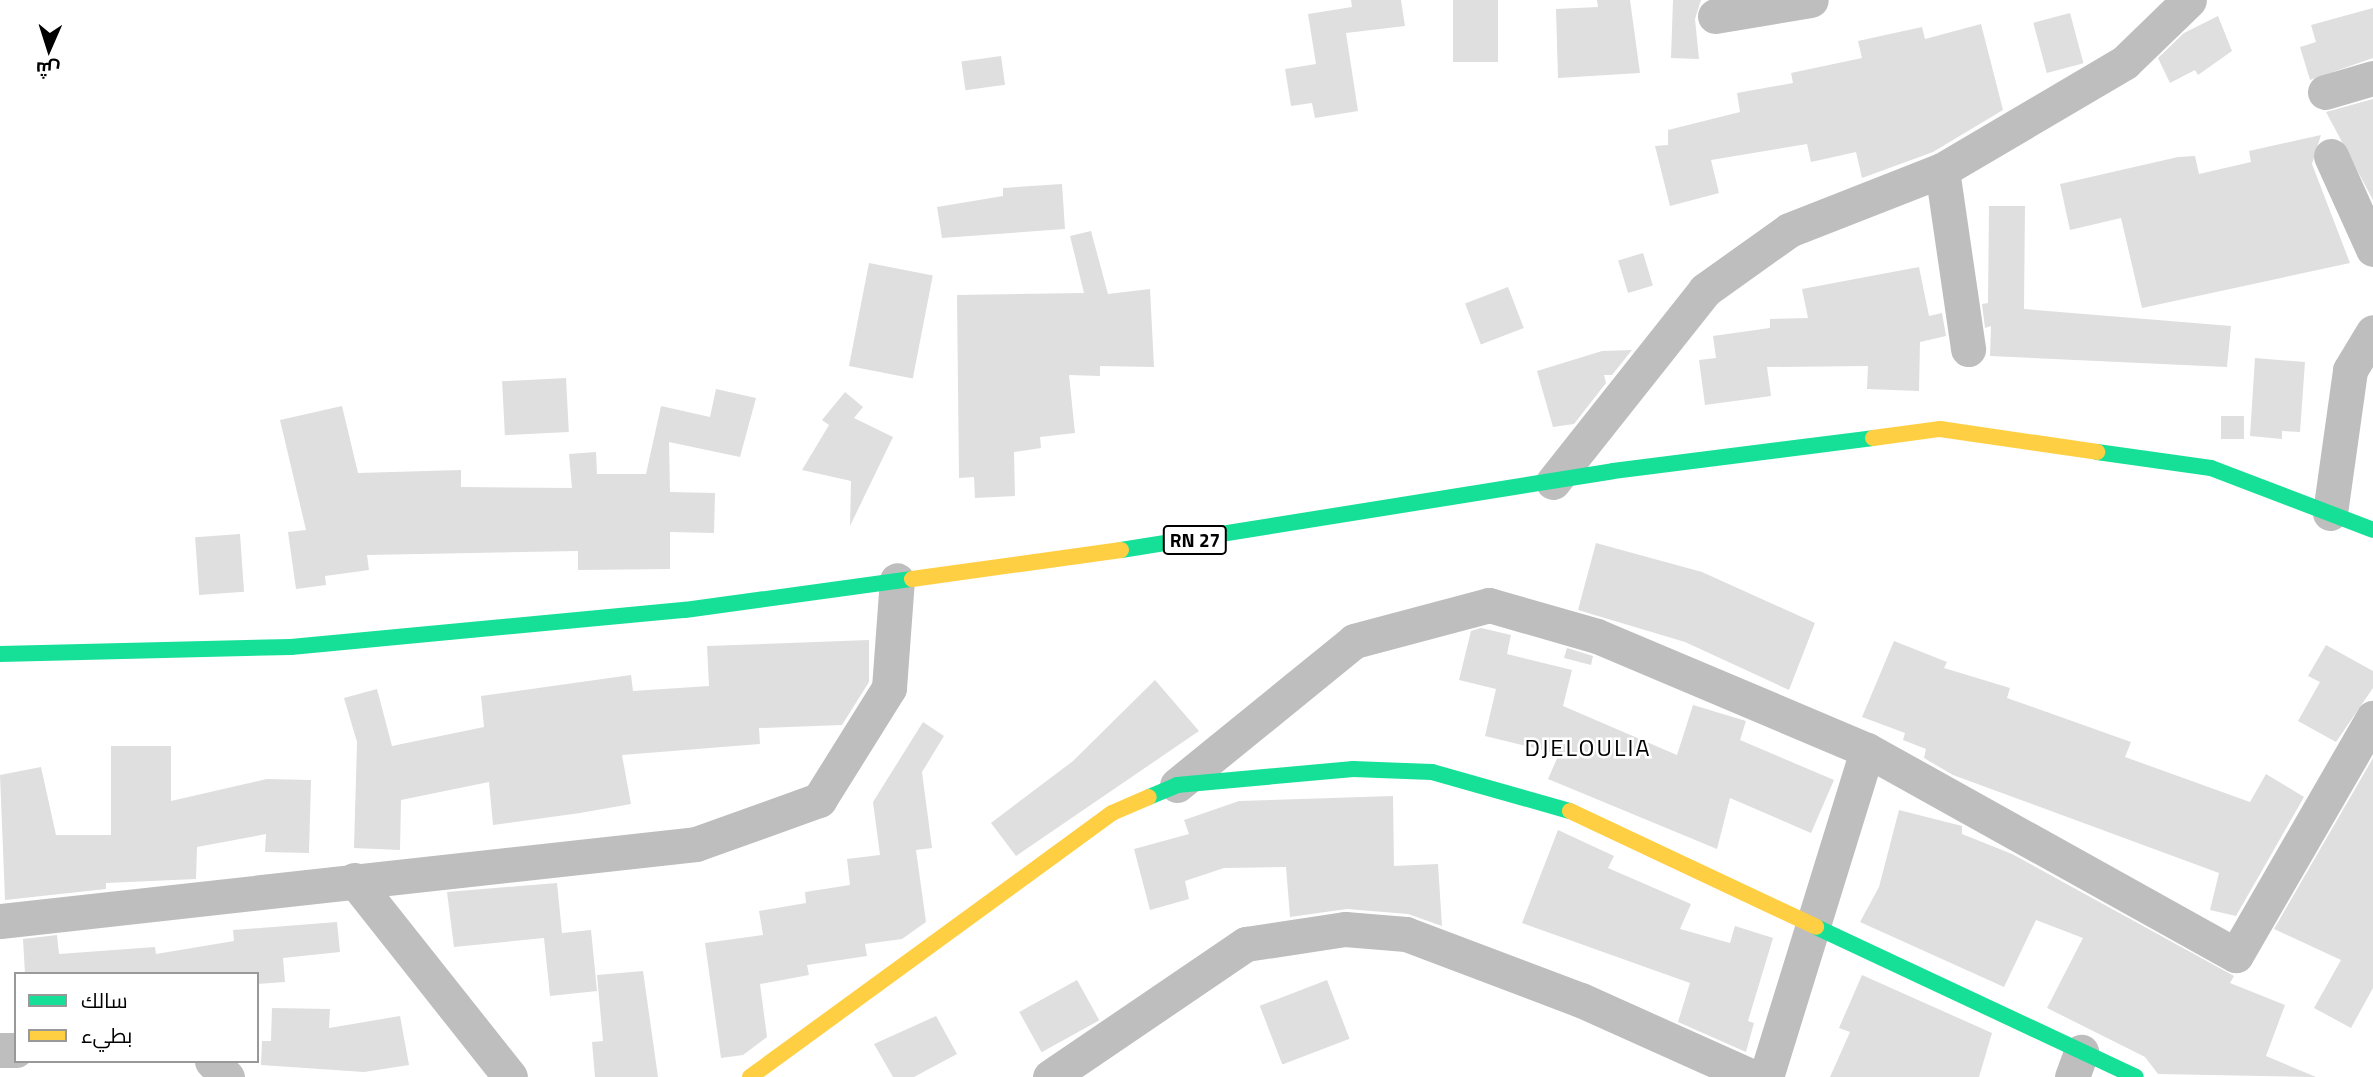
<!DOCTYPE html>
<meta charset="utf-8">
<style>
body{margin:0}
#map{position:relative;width:2373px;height:1077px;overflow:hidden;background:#fff;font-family:"Titillium Web",Cairo,sans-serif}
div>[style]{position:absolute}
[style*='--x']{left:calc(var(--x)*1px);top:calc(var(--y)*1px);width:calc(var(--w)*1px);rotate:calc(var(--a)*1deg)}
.building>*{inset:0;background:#dfdfdf;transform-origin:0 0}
.street>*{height:35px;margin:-17.5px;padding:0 17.5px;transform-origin:17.5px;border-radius:17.5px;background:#bebebe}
.fast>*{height:16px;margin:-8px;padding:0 8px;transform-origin:8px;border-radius:8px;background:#16e098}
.slow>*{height:16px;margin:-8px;padding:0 8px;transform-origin:8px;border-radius:8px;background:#ffcf43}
span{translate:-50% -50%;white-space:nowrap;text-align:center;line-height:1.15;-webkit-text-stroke:5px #fff;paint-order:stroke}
.shield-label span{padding:2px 5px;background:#fff;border:2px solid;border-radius:5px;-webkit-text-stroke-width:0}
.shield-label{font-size:19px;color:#000;font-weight:700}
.quarter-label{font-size:24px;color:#000;letter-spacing:2px}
.legend{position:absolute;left:14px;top:972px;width:245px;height:91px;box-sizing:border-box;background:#fff;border:2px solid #999;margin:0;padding:9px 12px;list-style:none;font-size:21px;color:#000}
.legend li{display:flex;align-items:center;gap:14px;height:35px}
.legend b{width:35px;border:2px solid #999}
.north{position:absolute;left:14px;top:14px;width:70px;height:70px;-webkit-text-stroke:5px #fff;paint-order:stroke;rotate:183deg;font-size:19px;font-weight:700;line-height:28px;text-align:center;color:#000}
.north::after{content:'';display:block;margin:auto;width:24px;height:32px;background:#000;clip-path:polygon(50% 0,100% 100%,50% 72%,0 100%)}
</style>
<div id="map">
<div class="building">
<div style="clip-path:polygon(1351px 0,1401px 0,1405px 26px,1346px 33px,1358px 111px,1315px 118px,1312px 103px,1291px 106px,1285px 69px,1316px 64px,1308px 14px,1352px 7px)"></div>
<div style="left:1453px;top:0;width:45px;height:62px"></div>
<div style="clip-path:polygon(1597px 0,1630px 0,1640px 73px,1558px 78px,1556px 9px,1598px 7px)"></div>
<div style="clip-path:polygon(1673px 0,1701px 0,1695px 19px,1699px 59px,1671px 58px)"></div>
<div style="clip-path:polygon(2373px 8px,2373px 58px,2310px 80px,2300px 47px,2316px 42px,2311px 25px)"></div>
<div style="left:2070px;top:13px;width:52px;height:38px;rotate:75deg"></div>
<div style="clip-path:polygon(2218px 16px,2232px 51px,2198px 75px,2195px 70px,2170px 83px,2158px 58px,2184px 33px)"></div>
<div style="clip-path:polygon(1981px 24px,2003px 110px,1933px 152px,1862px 178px,1856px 152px,1811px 162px,1807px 144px,1711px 160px,1719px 193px,1670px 206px,1655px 146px,1668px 145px,1668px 130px,1740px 112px,1737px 93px,1793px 83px,1791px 73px,1862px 58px,1858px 41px,1922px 27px,1925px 39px)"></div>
<div style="left:1001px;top:56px;width:29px;height:40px;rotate:82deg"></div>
<div style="clip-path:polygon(2373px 99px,2373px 200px,2326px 112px)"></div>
<div style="clip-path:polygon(2321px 135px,2312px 164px,2350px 263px,2142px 308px,2121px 218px,2070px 230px,2060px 184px,2178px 157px,2195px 156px,2199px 174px,2251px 162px,2249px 151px)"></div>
<div style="clip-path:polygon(1062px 184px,1065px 229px,942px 238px,937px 207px,1003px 196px,1003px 188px)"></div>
<div style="clip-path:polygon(1989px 206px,2025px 206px,2024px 309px,2231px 326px,2227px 367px,1990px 356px,1991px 326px,1985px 328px,1982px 304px,1988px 303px)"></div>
<div style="clip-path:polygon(1091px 231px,1108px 294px,1150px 289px,1154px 367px,1100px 366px,1100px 376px,1069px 375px,1075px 433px,1040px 437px,1041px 448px,1014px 452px,1015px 496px,975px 498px,974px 477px,959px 478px,957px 295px,1084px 293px,1070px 236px)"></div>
<div style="left:1643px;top:253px;width:34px;height:26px;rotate:73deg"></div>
<div style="left:869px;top:263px;width:65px;height:105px;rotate:11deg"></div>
<div style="clip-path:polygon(1919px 267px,1929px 316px,1942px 313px,1946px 336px,1920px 342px,1919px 391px,1867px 389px,1868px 366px,1767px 367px,1771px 396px,1705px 405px,1699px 360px,1716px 358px,1713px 336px,1770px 328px,1770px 319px,1808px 318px,1802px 289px)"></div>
<div style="left:1508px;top:287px;width:44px;height:46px;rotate:69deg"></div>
<div style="clip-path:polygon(1632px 350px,1612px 375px,1604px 375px,1606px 383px,1574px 424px,1553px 427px,1537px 371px,1602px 351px)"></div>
<div style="clip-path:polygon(2255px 358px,2305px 362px,2300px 432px,2282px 431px,2282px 439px,2250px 436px)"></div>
<div style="left:566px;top:378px;width:54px;height:64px;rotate:87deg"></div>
<div style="clip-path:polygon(716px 389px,756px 398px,740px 457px,669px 442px,670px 492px,715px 493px,714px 533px,670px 532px,670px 569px,578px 570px,578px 551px,367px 555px,369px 570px,325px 576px,326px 585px,296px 589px,288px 532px,306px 530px,280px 420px,342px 406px,358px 473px,461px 470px,461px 487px,572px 488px,569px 454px,596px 452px,597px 474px,646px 474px,661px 406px,710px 417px)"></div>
<div style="clip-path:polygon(845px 392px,863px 407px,854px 418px,893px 437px,850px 526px,851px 481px,802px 470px,829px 425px,822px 420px)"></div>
<div style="left:2221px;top:416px;width:23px;height:23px"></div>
<div style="left:240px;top:534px;width:58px;height:45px;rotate:86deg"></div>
<div style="clip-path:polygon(1596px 543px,1702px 572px,1815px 623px,1789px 690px,1685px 642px,1578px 610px)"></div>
<div style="clip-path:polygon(1481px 628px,1511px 635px,1507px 654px,1572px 670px,1563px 706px,1677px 755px,1693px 705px,1746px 721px,1740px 740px,1834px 780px,1811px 833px,1730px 798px,1717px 849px,1548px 779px,1559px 754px,1485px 736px,1496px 689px,1459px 680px,1471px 631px)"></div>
<div style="clip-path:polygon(869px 640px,869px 682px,842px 725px,759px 728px,760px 744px,622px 755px,631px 804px,580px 813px,493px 825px,489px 782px,401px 800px,400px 850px,354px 848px,357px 742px,344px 698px,377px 689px,392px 746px,484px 727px,481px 696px,631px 675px,633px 691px,709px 686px,707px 646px)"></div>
<div style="clip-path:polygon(1894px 641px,1947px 662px,1944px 668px,2010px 688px,2007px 698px,2131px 742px,2125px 757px,2250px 802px,2266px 774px,2304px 797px,2236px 916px,2210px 910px,2219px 873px,1953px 775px,1924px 758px,1926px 749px,1903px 740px,1905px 733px,1862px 717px)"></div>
<div style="clip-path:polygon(2326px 645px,2373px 671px,2373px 688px,2336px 742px,2298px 721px,2320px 682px,2308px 676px)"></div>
<div style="clip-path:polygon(1567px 648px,1593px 656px,1591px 665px,1564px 658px)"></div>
<div style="clip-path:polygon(1155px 680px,1199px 731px,1016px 856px,991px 823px,1073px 761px)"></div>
<div style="clip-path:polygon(923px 722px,944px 736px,922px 772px,932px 848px,916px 850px,926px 922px,902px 939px,865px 944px,867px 956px,807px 965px,809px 975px,760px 984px,767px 1037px,743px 1055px,721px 1058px,705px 943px,763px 935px,759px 911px,806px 903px,805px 892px,850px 885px,847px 859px,880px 855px,873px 802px)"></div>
<div style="clip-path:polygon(111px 746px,171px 746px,171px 801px,267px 779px,311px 780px,309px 853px,265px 852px,266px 834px,197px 847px,196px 879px,106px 883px,106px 889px,5px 900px,0 775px,41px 767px,56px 835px,111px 835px)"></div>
<div style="clip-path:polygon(2373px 758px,2373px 988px,2351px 1028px,2314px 1008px,2341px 960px,2274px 929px)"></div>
<div style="clip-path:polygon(1393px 796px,1394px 866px,1438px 864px,1442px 926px,1408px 914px,1347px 909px,1290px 917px,1286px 867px,1224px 868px,1185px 881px,1189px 899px,1150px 910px,1134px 849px,1189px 834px,1184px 820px,1239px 801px)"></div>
<div style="clip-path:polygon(1899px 810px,1962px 826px,1962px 834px,2012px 854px,2234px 976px,2230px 983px,2285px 1005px,2266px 1056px,2316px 1077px,2158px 1074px,2145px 1057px,2047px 1008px,2083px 938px,2036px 920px,2004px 987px,1860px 922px,1879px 887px)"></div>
<div style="clip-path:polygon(1558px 830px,1614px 856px,1608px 868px,1691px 904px,1680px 929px,1730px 943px,1735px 926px,1773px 938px,1748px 1021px,1754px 1023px,1746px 1052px,1678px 1022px,1690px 983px,1522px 923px)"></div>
<div style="clip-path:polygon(557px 883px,562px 933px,591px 930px,597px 991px,550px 996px,544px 938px,454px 947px,447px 892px)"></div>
<div style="clip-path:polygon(337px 922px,340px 952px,283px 958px,285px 982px,257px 984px,257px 974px,25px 974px,23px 939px,57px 935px,59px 954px,155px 947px,156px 954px,234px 941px,233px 930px)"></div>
<div style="clip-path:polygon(643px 971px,658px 1077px,595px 1077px,592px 1042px,603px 1041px,597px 975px)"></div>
<div style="clip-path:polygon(1862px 975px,1992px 1033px,1979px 1077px,1830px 1077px,1850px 1032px,1839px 1028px)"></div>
<div style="left:1077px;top:980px;width:46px;height:66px;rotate:61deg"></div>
<div style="left:1327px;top:980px;width:63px;height:72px;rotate:69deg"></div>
<div style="clip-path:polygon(272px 1008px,330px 1009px,329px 1028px,400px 1016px,409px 1065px,364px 1072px,261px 1065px,262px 1041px,271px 1041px)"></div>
<div style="clip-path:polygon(936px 1016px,957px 1054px,914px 1077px,893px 1077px,874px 1044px)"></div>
</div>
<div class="street">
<div style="--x:1715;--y:16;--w:97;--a:-9.5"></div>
<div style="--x:2325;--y:92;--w:50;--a:-16.3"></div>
<div style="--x:2331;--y:156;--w:102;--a:65.7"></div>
<div style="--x:1942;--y:170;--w:181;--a:81.7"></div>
<div style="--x:1553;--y:482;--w:245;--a:-51.6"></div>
<div style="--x:1705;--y:290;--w:103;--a:-35.5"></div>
<div style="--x:1789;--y:230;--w:164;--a:-21.4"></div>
<div style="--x:1942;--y:170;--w:212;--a:-30.5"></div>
<div style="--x:2125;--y:62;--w:89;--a:-44.1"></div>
<div style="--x:2330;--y:513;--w:144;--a:-82"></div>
<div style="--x:2350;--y:370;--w:44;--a:-58.8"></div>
<div style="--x:1177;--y:785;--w:228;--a:-39.1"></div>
<div style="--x:1354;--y:641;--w:140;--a:-14.9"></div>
<div style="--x:1489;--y:605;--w:112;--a:16"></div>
<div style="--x:1597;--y:636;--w:293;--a:22.9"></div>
<div style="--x:1867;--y:750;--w:422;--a:29.1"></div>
<div style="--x:2236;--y:955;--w:274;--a:-60"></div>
<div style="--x:354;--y:880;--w:251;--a:51.6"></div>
<div style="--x:0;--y:921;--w:700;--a:-6.31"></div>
<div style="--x:696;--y:844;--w:131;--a:-19.7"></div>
<div style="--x:819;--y:800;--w:132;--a:-58"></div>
<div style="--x:889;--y:688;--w:108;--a:-85.8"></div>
<div style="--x:0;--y:1050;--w:16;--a:0"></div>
<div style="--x:212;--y:1061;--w:22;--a:47"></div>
<div style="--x:1050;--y:1077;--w:237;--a:-34.2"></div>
<div style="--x:1246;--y:944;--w:100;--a:-8.6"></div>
<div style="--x:1345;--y:929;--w:61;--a:4.7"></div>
<div style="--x:1406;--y:934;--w:187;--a:20.7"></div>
<div style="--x:1581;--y:1000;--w:188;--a:24.2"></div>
<div style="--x:1766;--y:1077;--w:342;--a:-72.8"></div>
<div style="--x:2072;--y:1077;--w:27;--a:-70"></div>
</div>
<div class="fast">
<div style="--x:2097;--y:452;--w:115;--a:8"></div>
<div style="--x:2211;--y:468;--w:173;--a:20.9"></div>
<div style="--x:1121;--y:550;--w:498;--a:-9.1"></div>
<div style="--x:1613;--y:471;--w:262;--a:-7.2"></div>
<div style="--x:0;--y:654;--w:291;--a:-1.4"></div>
<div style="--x:291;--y:647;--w:396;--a:-5.4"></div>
<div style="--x:685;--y:610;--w:229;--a:-7.8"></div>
<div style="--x:1149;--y:797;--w:30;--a:-23"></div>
<div style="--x:1177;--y:785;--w:177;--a:-5.2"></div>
<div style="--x:1353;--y:769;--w:79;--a:2.2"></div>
<div style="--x:1432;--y:772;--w:143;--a:15.8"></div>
<div style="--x:1816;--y:927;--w:353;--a:25.1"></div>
</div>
<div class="slow">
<div style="--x:1873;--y:438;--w:68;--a:-7.7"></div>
<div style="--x:1940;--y:429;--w:159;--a:8.3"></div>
<div style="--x:912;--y:579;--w:211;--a:-7.9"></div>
<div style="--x:1570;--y:811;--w:272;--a:25.2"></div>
<div style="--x:750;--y:1077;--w:448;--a:-36.1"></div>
<div style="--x:1112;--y:813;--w:40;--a:-23.4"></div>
</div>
<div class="shield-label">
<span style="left:1195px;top:540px">RN 27</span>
</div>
<div class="quarter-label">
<span style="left:1588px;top:748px">DJELOULIA</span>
</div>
<ul class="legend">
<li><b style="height:9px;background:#16e098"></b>سالك</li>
<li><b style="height:9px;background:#ffcf43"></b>بطيء</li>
</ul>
<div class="north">ش</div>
</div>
